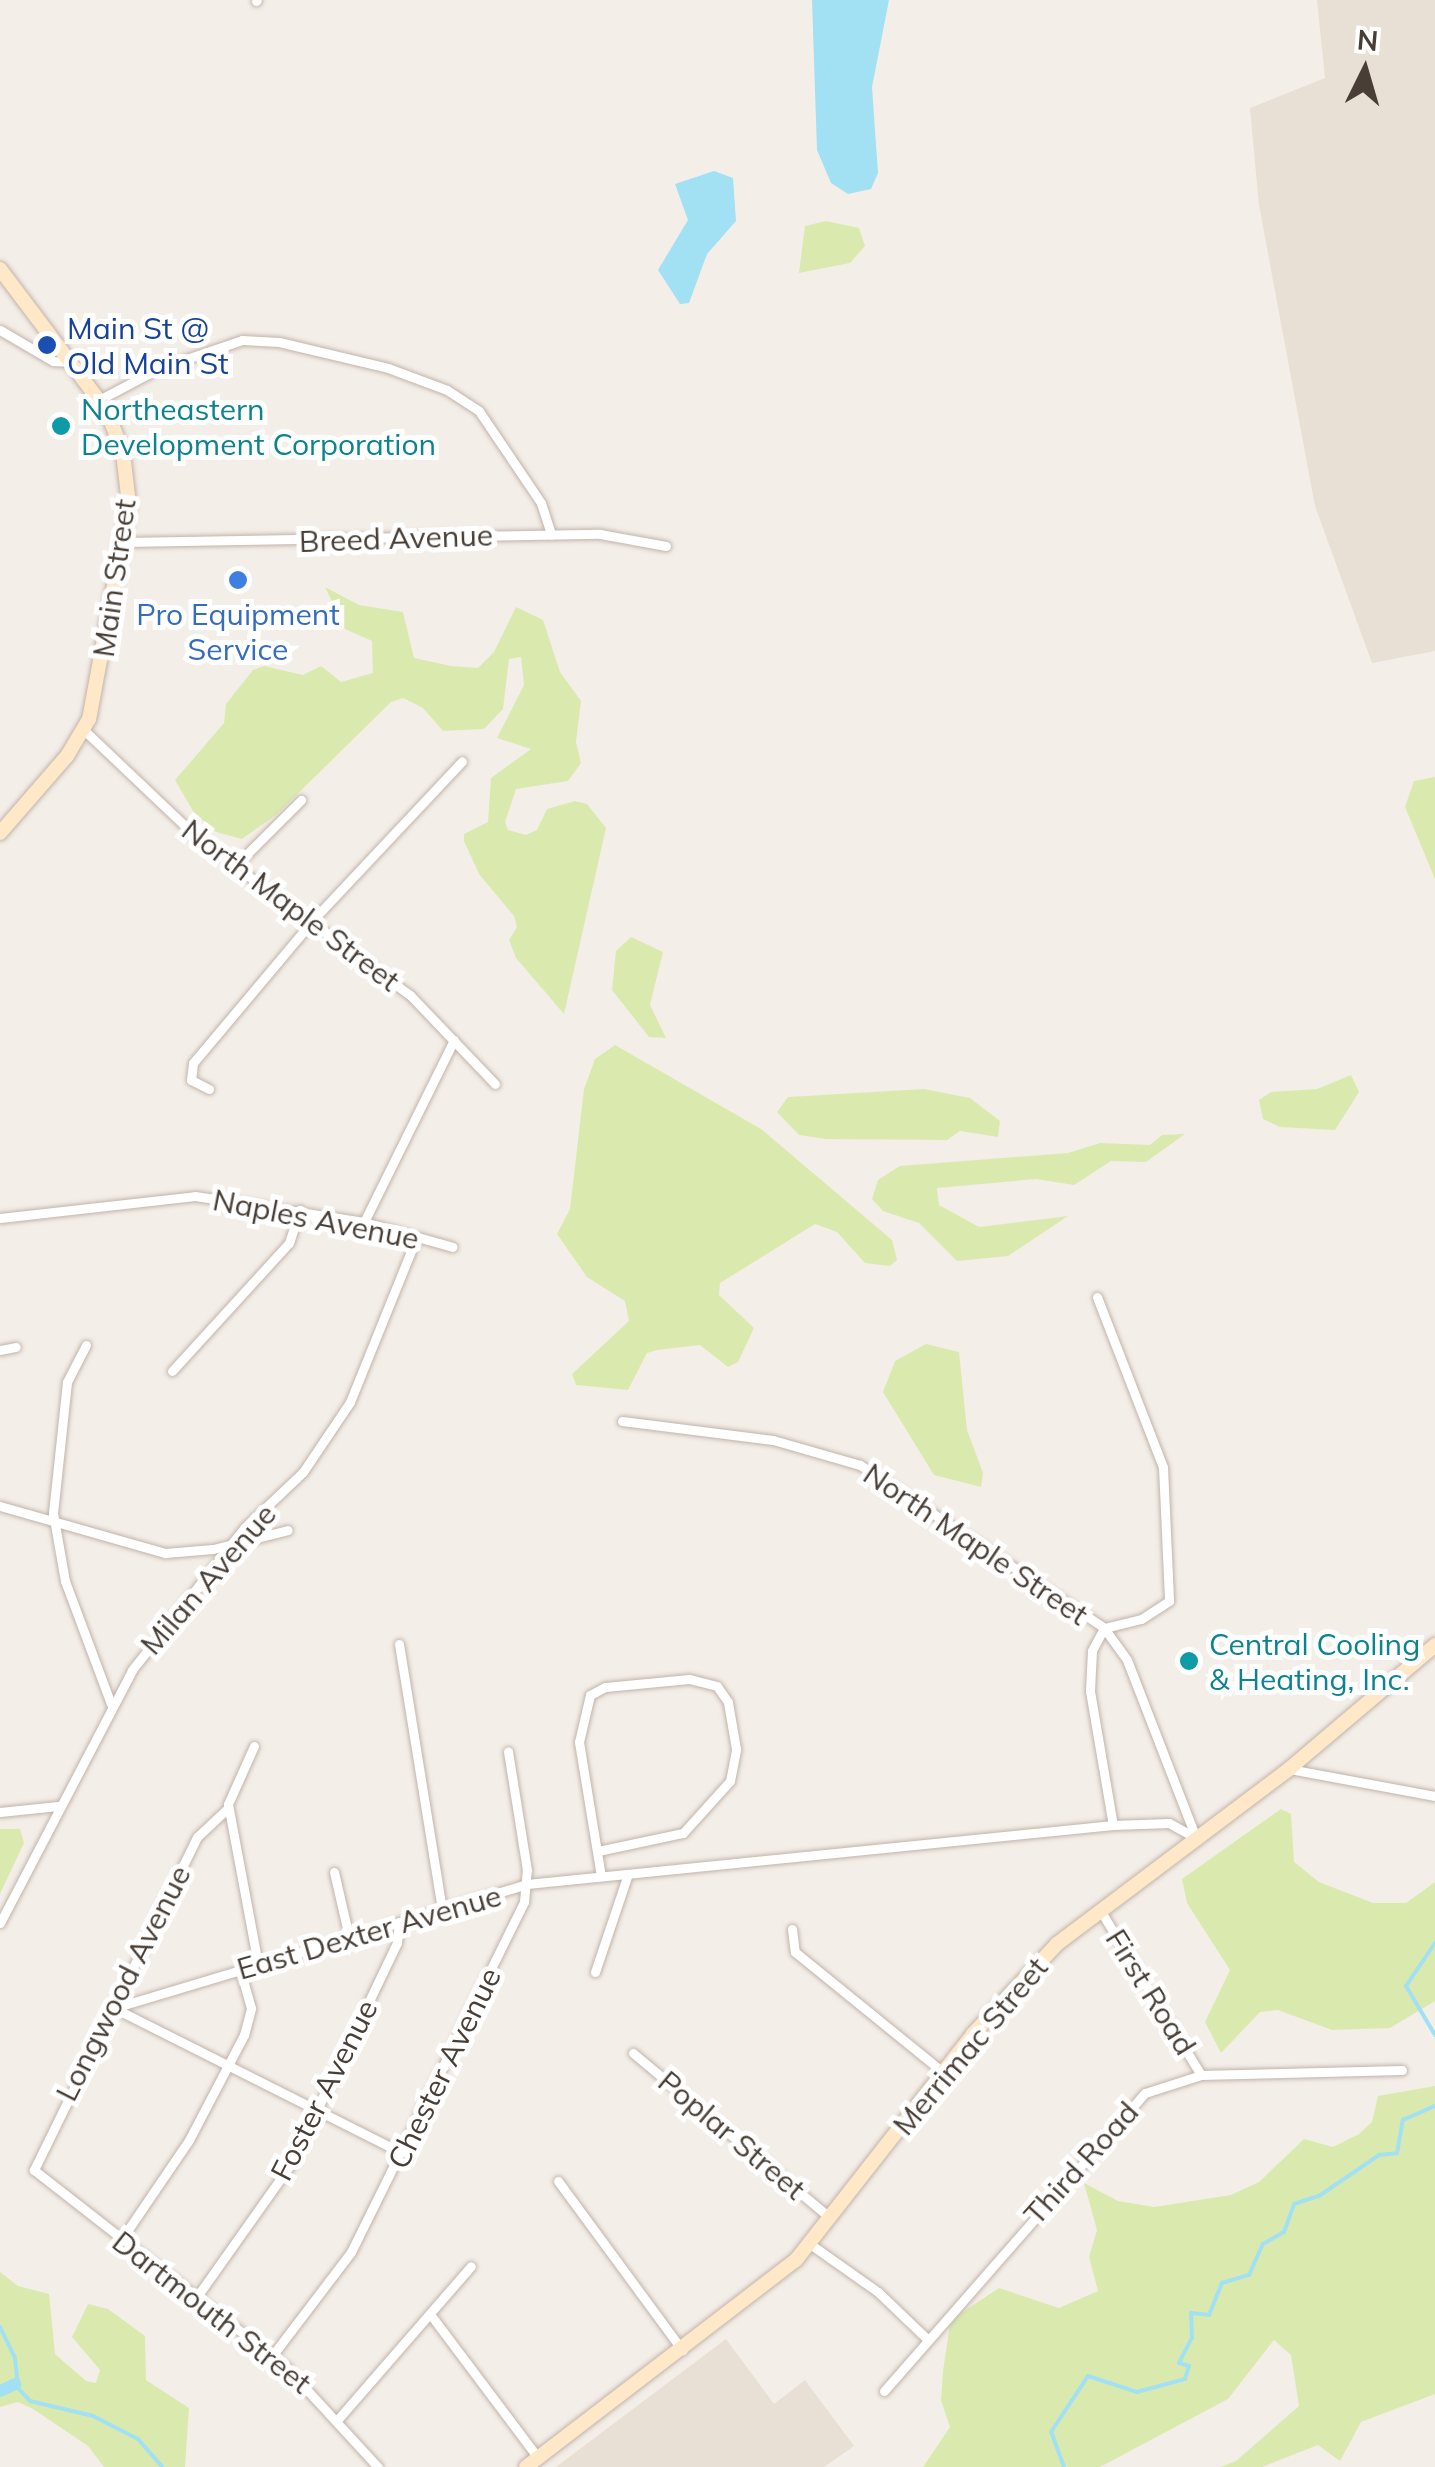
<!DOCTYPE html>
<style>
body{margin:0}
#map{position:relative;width:1435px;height:2467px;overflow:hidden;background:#f4eee8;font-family:Mulish,sans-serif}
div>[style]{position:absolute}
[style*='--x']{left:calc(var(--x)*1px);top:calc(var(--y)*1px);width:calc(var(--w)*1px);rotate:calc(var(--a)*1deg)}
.residential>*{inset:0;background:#e8dfd5}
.green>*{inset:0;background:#daeaaf}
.water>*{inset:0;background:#a2e0f3}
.stream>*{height:4px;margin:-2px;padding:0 2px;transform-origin:2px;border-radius:2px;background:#a2e0f3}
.canal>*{height:12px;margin:-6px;padding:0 6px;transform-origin:6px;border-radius:6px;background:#a2e0f3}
.roads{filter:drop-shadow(0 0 2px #c0b4aa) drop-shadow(0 0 2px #c0b4aa)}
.street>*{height:9px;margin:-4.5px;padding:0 4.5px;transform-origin:4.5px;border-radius:4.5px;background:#fff}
.secondary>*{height:14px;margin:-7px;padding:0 7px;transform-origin:7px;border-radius:7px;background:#ffe8c7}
.dots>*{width:28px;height:28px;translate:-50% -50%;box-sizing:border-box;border:5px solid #fff;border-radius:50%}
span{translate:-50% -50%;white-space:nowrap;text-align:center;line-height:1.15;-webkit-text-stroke:10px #fff;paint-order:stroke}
.transit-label{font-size:30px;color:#164399}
.left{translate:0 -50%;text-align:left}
.culture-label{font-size:30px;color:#0d838f}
.street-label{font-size:30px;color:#483e36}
.shop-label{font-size:30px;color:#366cbe}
.north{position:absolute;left:1315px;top:20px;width:100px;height:100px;-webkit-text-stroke:8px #fff;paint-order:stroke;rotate:5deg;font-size:28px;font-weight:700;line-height:40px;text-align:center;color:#483e36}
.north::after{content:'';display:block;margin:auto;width:35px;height:45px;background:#483e36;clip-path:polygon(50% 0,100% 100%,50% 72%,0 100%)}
</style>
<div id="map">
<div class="residential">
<div style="clip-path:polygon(1317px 0,1435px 0,1435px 651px,1372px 663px,1315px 506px,1259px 205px,1250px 108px,1325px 78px)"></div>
<div style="clip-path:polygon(726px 2339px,774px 2404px,805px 2380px,854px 2446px,824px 2467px,556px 2467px)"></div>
</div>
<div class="green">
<div style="clip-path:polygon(826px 221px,859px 228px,865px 246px,850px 263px,799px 273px,805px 226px)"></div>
<div style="clip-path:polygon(325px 587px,359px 605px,403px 612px,414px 658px,451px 666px,478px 668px,494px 652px,516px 607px,543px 620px,560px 672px,581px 701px,576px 742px,581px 763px,568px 781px,516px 789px,505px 822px,508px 830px,526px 835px,537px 830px,547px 809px,575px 801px,587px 804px,606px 828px,564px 1014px,516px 958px,509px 940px,517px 927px,514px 916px,479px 874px,464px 841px,464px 834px,488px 822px,491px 778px,531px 749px,497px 738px,524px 685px,521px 657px,509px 659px,503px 709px,484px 729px,443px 731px,423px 708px,403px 698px,391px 702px,276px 815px,242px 839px,216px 832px,193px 811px,175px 780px,224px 723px,226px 704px,253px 670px,264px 666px,303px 675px,321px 666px,341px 682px,373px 673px,372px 641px,345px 629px)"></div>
<div style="clip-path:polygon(1435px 777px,1435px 879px,1405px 807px,1414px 781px)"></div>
<div style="clip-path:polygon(631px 937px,663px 952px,650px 1005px,666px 1038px,649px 1037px,612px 990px,616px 951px)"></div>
<div style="clip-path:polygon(615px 1045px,761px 1129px,892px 1240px,897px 1260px,890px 1266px,865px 1263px,837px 1232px,815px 1224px,720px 1283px,719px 1295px,754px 1328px,738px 1362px,728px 1367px,700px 1345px,657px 1350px,647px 1353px,628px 1390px,576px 1385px,572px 1374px,629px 1321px,625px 1301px,587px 1277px,557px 1234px,570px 1209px,584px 1089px,595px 1059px)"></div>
<div style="clip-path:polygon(1351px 1075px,1359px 1092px,1335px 1130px,1280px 1127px,1263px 1119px,1259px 1100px,1271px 1092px,1317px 1089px)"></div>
<div style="clip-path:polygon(924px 1089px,970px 1098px,1000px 1121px,998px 1137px,960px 1131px,947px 1140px,826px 1139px,799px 1135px,777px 1112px,788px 1097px)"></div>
<div style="clip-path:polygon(1185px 1134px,1146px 1162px,1111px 1161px,1074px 1185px,1036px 1179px,937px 1188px,939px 1205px,979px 1227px,1068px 1216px,1008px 1256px,957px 1261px,919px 1223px,883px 1211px,872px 1199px,878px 1180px,900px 1166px,1068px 1153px,1100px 1143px,1150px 1145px,1162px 1135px)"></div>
<div style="clip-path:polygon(926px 1344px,959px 1352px,967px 1430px,983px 1473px,981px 1487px,934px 1475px,883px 1392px,895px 1361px)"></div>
<div style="clip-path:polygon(1281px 1809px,1291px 1814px,1294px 1862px,1319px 1882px,1373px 1903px,1406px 1903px,1435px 1882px,1435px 2001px,1390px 2028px,1332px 2030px,1278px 2010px,1260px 2012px,1221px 2053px,1205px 2022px,1230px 1970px,1187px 1903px,1182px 1879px)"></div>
<div style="clip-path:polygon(0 1829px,20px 1829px,24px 1843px,0 1894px)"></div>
<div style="clip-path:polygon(1435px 2086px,1435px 2394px,1361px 2422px,1340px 2461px,1318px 2445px,1262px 2467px,1220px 2467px,1236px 2461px,1299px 2406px,1291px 2355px,1274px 2340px,1228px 2399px,1100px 2467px,923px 2467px,950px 2427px,941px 2400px,943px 2371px,950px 2325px,961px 2313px,999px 2288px,1059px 2308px,1098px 2291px,1089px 2257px,1097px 2230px,1084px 2183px,1118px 2201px,1154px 2207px,1231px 2195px,1259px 2182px,1304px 2139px,1333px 2147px,1359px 2134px,1372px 2122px,1378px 2096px)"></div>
<div style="clip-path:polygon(0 2272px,18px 2286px,49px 2294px,55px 2354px,86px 2381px,96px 2383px,100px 2370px,72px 2337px,88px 2304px,108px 2309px,145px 2336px,146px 2380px,189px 2408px,185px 2467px,104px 2467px,88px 2446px,33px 2409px,18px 2402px,0 2407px)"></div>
</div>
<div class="water">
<div style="clip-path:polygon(889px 0,872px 87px,878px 173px,871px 189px,848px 194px,831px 183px,817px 150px,812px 0)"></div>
<div style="clip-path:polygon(714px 171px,733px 178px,736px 221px,707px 254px,689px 303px,680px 304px,658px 270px,688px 220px,675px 184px)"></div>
</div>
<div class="stream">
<div style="--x:1435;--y:1943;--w:52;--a:124"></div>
<div style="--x:1406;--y:1986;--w:57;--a:59.4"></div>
<div style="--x:0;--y:2327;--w:34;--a:64"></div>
<div style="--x:15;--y:2358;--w:30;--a:84"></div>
<div style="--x:18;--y:2388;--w:18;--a:47"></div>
<div style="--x:30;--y:2401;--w:65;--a:13.4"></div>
<div style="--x:93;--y:2416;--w:51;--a:27.1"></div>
<div style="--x:138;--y:2439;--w:37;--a:49"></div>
<div style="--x:1064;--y:2467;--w:37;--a:-110"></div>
<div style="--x:1051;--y:2432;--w:67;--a:-56.5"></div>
<div style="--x:1088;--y:2376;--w:52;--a:18.1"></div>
<div style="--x:1137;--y:2392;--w:50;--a:-15.2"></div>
<div style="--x:1185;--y:2379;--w:14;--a:-73"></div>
<div style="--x:1189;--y:2366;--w:10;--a:-163"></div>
<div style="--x:1179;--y:2363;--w:28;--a:-63"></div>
<div style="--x:1192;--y:2338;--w:25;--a:-92"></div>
<div style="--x:1191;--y:2313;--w:18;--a:6"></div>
<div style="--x:1209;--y:2315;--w:35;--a:-68"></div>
<div style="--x:1222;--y:2283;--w:28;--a:-17"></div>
<div style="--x:1249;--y:2275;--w:34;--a:-66"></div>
<div style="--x:1263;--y:2244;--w:24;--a:-30"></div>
<div style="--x:1284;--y:2232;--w:30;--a:-70"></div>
<div style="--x:1294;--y:2204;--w:26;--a:-18"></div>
<div style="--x:1319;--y:2196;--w:73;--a:-34.3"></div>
<div style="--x:1379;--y:2155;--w:18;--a:-6"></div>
<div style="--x:1397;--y:2153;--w:34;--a:-80"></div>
<div style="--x:1403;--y:2120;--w:35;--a:-24"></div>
</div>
<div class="canal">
<div style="--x:0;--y:2391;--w:17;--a:-24"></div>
</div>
<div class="roads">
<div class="street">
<div style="--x:256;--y:1;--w:1;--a:-45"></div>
<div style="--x:0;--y:330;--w:61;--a:30.3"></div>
<div style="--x:53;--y:361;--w:18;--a:3"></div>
<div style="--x:99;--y:400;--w:66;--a:-28.1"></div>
<div style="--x:157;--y:369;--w:90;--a:-18.8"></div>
<div style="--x:242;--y:340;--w:37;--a:3"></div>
<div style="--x:279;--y:342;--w:112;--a:13.4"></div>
<div style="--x:388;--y:368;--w:63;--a:20.4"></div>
<div style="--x:447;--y:390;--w:38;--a:33"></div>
<div style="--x:479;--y:411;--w:111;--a:56"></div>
<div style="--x:541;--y:503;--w:33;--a:72"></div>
<div style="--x:125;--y:542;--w:475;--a:-1"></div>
<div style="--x:600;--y:534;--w:67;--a:10.3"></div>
<div style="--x:84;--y:730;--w:161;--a:43.5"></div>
<div style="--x:201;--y:841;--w:260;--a:36.4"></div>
<div style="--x:410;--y:995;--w:123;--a:46.3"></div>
<div style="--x:234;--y:867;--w:95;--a:-45"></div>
<div style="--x:209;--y:1089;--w:20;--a:-153"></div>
<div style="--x:191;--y:1080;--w:17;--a:-83"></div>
<div style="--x:193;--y:1063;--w:185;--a:-50"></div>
<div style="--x:312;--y:921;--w:219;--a:-46.8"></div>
<div style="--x:0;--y:1218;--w:196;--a:-6.4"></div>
<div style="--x:195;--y:1196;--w:171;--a:8.7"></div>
<div style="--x:364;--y:1222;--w:92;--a:15.7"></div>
<div style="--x:364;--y:1222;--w:203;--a:-63.7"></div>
<div style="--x:1097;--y:1297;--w:182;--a:68.8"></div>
<div style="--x:1163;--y:1467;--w:134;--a:87.4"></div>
<div style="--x:1169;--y:1601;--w:33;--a:147"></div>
<div style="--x:1141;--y:1619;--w:38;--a:166"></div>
<div style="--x:1104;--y:1628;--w:26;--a:118"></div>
<div style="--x:1092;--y:1651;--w:40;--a:92.9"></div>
<div style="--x:1090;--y:1691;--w:136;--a:80.3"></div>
<div style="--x:86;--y:1345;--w:42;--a:117.2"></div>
<div style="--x:67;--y:1382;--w:132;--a:96.1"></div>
<div style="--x:53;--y:1513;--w:69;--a:80"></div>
<div style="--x:65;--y:1581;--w:131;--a:69.5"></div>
<div style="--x:0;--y:1350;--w:16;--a:-11"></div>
<div style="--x:172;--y:1371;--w:173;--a:-47.6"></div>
<div style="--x:289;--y:1243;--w:35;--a:-72"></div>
<div style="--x:622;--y:1421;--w:152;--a:7.2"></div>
<div style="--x:773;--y:1440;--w:91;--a:16"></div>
<div style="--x:860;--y:1465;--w:293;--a:33.7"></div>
<div style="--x:1104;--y:1628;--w:39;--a:54"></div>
<div style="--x:1127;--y:1660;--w:188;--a:68.8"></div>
<div style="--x:0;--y:1506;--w:172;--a:15.9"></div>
<div style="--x:165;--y:1553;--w:48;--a:-4.8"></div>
<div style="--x:213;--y:1549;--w:77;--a:-14.2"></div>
<div style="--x:399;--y:1644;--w:269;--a:80.8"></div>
<div style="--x:254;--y:1746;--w:64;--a:114.1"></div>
<div style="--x:228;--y:1804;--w:164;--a:79.4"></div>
<div style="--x:1289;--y:1769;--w:148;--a:10.5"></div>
<div style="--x:228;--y:1808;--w:42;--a:136.9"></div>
<div style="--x:197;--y:1837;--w:371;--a:116.1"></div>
<div style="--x:34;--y:2170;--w:320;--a:38"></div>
<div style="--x:286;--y:2367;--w:136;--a:47.4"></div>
<div style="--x:0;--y:1812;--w:58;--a:-5.9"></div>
<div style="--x:598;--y:1851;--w:87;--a:-12"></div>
<div style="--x:683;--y:1833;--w:70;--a:-47.9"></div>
<div style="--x:730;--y:1781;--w:33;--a:-79"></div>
<div style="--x:736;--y:1749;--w:48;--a:-99.7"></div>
<div style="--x:728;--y:1702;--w:19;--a:-125"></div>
<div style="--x:717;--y:1686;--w:29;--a:-166"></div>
<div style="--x:689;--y:1679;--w:84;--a:174.6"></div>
<div style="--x:605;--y:1687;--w:17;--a:152"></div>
<div style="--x:590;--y:1695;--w:48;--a:103.2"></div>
<div style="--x:579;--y:1742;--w:136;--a:80.7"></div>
<div style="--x:334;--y:1872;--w:67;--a:77"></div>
<div style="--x:1100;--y:1910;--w:193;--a:58.5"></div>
<div style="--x:0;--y:1923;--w:285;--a:-62.4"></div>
<div style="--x:132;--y:1670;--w:181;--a:-51.7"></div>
<div style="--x:244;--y:1528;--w:81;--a:-43.5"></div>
<div style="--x:303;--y:1472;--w:84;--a:-56.1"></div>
<div style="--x:350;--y:1402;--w:176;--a:-68"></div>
<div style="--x:792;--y:1929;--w:23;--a:83"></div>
<div style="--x:795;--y:1952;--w:192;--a:39.1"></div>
<div style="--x:595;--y:1972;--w:103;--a:-71.4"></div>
<div style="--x:114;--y:2008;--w:431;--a:-16.7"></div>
<div style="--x:527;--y:1884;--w:589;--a:-5.75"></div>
<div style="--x:1113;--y:1825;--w:56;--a:-2"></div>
<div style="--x:1169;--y:1823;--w:31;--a:29"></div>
<div style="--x:114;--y:2008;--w:322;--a:26.7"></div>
<div style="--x:633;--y:2053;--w:257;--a:39.9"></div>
<div style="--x:558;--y:2181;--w:210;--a:53.7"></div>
<div style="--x:121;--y:2240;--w:121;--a:-55.8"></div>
<div style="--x:189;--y:2140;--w:119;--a:-62.4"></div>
<div style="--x:244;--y:2035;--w:28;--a:-75"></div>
<div style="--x:251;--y:2008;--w:40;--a:-106"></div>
<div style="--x:810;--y:2244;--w:83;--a:35.2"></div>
<div style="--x:878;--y:2292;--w:68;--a:43.8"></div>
<div style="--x:196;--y:2298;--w:164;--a:-54.7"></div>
<div style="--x:291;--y:2164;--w:245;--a:-64.4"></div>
<div style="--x:397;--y:1943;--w:21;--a:-85"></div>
<div style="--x:430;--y:2314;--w:180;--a:53.1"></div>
<div style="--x:272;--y:2356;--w:131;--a:-52.8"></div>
<div style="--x:351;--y:2252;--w:390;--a:-63.7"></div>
<div style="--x:524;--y:1902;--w:32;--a:-85"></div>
<div style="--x:527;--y:1870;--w:120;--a:-99.1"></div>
<div style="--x:884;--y:2391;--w:396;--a:-48.8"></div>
<div style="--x:1145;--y:2093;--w:59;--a:-17.8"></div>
<div style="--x:1201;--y:2075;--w:201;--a:-1.4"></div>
<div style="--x:339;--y:2418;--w:201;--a:-49"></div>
</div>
<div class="secondary">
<div style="--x:0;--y:269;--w:178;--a:53"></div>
<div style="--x:107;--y:411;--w:45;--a:69.1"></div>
<div style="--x:123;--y:453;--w:51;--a:83.3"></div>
<div style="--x:129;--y:504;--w:219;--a:100.5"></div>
<div style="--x:89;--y:719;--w:43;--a:120.7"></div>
<div style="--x:67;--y:756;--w:102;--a:131"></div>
<div style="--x:526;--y:2467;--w:340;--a:-37.5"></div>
<div style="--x:796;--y:2260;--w:287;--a:-51.9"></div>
<div style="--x:973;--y:2034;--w:123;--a:-47"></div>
<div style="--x:1057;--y:1944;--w:291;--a:-37"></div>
<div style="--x:1289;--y:1769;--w:192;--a:-40.3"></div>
</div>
</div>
<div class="dots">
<div style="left:47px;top:345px;background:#1a4fb4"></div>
<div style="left:61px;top:426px;background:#0f9aa8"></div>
<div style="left:238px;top:580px;background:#3f7fe0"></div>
<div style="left:1189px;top:1661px;background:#0f9aa8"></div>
</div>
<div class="transit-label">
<span class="left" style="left:67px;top:345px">Main St @<br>Old Main St</span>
</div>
<div class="culture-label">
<span class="left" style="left:81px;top:426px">Northeastern<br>Development Corporation</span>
<span class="left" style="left:1209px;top:1661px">Central Cooling<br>&amp; Heating, Inc.</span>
</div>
<div class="street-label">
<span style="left:396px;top:538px;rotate:-2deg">Breed Avenue</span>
<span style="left:114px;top:578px;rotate:-82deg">Main Street</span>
<span style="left:291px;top:905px;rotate:37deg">North Maple Street</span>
<span style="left:316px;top:1219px;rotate:11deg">Naples Avenue</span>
<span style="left:976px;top:1544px;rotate:34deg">North Maple Street</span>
<span style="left:208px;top:1579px;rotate:-49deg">Milan Avenue</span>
<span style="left:369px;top:1932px;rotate:-16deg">East Dexter Avenue</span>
<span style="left:123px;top:1983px;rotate:-63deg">Longwood Avenue</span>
<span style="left:1151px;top:1992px;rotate:58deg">First Road</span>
<span style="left:970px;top:2046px;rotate:-50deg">Merrimac Street</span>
<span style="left:444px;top:2068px;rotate:-64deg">Chester Avenue</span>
<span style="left:324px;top:2090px;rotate:-63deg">Foster Avenue</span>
<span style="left:732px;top:2135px;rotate:40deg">Poplar Street</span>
<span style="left:1081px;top:2163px;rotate:-48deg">Third Road</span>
<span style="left:212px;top:2312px;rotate:38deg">Dartmouth Street</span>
</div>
<div class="shop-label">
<span style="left:238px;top:631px">Pro Equipment<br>Service</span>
</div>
<div class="north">N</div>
</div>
